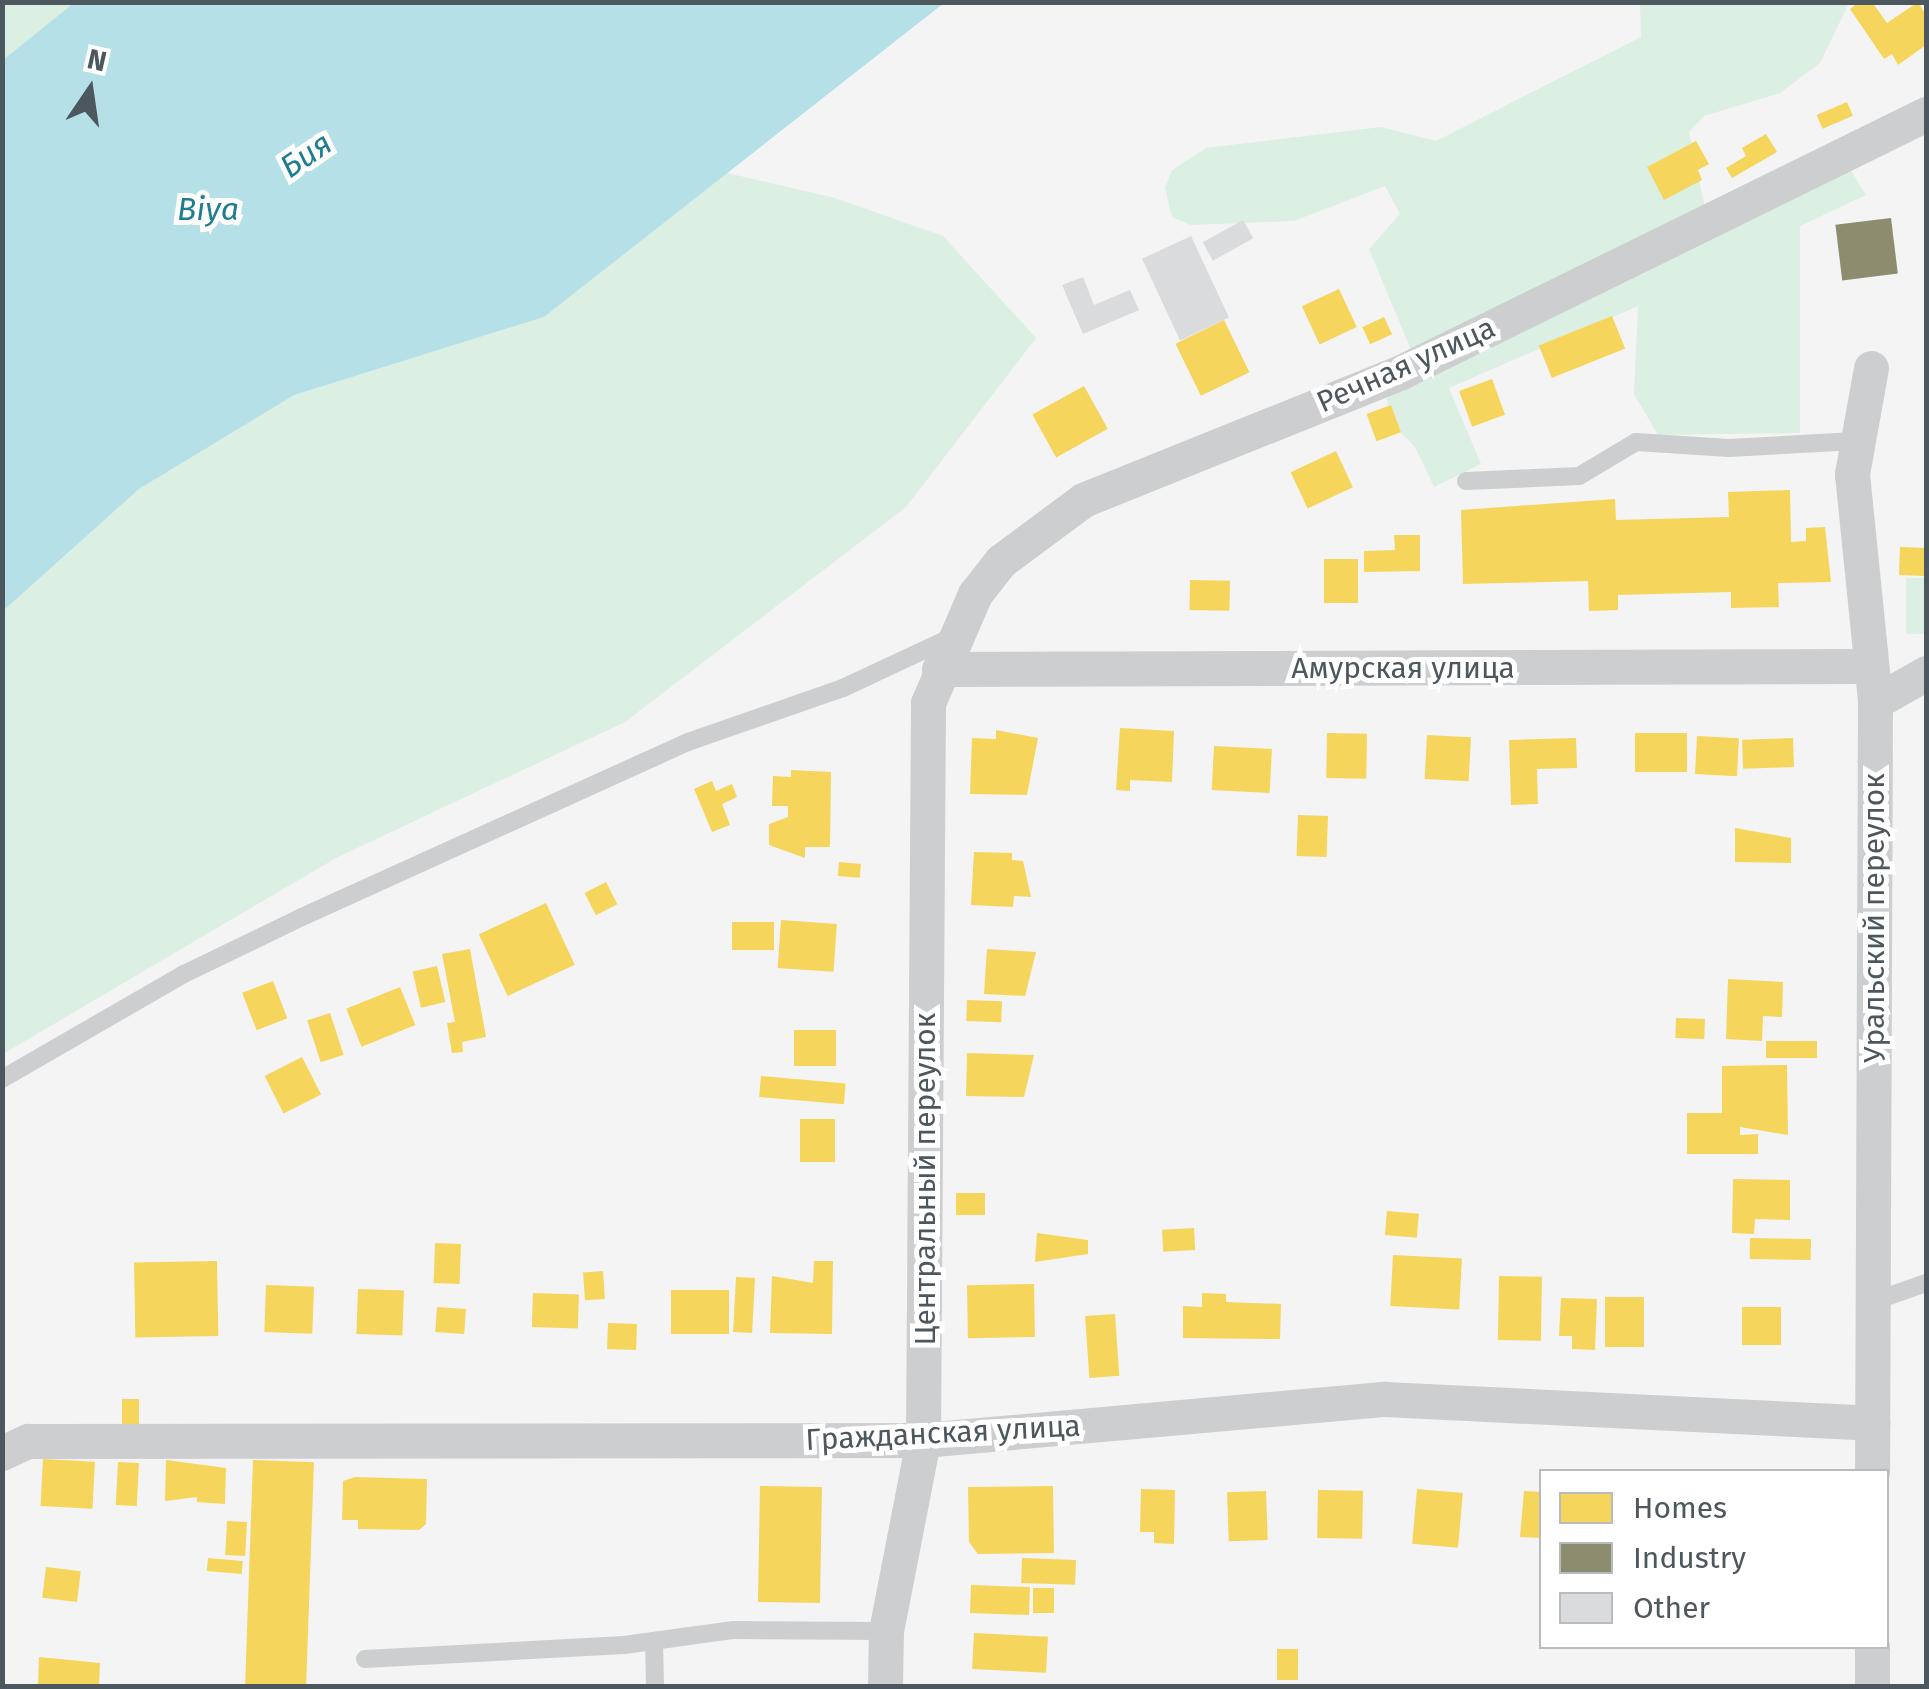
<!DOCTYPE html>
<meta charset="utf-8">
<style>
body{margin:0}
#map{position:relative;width:1929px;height:1689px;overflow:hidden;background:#f4f4f4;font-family:"Fira Sans",sans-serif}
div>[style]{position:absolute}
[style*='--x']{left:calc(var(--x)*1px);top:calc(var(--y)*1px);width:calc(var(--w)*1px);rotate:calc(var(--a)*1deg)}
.green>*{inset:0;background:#dcefe3;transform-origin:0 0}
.water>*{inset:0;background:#b6e0e8}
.homes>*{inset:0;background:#f6d55c;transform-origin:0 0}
.industry>*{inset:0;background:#8c8c6e;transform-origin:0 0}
.building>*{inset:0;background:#dadbdc;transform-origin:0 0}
.service>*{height:18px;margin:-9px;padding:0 9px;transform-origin:9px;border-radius:9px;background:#cccecf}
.minor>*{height:35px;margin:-17.5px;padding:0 17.5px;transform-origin:17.5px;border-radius:17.5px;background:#cccecf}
span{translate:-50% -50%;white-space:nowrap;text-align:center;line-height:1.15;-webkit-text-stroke:10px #fff;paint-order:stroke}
.street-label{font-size:30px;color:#4d575e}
.water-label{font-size:32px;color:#1e7d91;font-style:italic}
.frame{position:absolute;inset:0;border:5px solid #4d575e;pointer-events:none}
.legend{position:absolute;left:1539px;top:1469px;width:350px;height:180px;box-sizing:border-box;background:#fff;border:2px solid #b8bcbf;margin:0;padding:12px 18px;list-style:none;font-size:30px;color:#4d575e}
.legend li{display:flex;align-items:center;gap:20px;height:50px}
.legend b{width:50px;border:2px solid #b8bcbf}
.north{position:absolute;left:40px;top:40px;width:100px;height:100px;-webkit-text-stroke:8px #fff;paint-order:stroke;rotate:13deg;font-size:28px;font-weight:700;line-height:40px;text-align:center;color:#4d575e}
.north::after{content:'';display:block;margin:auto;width:35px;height:45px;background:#4d575e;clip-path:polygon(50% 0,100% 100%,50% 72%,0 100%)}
</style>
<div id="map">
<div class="green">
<div style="clip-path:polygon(3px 2px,75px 3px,3px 60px)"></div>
<div style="clip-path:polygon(1640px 3px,1849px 3px,1820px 63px,1780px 93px,1704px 116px,1689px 132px,1707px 217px,1414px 357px,1369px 249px,1400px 214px,1385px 186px,1294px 221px,1191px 225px,1172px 217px,1165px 188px,1172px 170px,1206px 148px,1381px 127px,1436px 141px,1641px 37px)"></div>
<div style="clip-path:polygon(1846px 163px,1866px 195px,1800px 226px,1800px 433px,1658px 435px,1634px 394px,1638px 306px,1449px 388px,1481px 464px,1434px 487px,1415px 447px,1390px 421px,1386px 393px)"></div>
<div style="clip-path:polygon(727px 173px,835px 198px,943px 236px,1036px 338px,906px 507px,625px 722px,336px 858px,3px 1054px,3px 611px,139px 489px,294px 394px,544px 317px)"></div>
<div style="left:1926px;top:578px;width:56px;height:20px;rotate:90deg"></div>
</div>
<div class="water">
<div style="clip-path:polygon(75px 2px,944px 2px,944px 3px,544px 317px,294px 395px,139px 489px,3px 611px,3px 60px)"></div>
</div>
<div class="homes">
<div style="clip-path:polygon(1859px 2px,1872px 2px,1887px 23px,1918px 2px,1926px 15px,1926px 45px,1898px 65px,1892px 54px,1884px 59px,1850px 9px)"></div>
<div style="left:1847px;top:102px;width:15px;height:33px;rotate:67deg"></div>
<div style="clip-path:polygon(1766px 134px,1777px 152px,1732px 178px,1726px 168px,1746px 156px,1742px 148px)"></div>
<div style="clip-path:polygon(1696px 141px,1709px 164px,1698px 170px,1702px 180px,1664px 200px,1647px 167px)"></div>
<div style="left:1339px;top:289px;width:42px;height:41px;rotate:65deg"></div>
<div style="left:1612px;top:316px;width:35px;height:79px;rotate:68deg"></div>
<div style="left:1384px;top:317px;width:19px;height:24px;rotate:65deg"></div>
<div style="left:1224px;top:320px;width:58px;height:54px;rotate:64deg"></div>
<div style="left:1492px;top:379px;width:38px;height:35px;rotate:70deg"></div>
<div style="left:1084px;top:386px;width:49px;height:59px;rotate:61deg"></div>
<div style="left:1391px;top:405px;width:29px;height:26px;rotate:70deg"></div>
<div style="left:1336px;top:451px;width:40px;height:50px;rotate:65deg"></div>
<div style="clip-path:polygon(1790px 490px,1791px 542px,1806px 541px,1806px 528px,1825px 527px,1831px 582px,1778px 583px,1779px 607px,1731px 608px,1731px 592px,1618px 595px,1618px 610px,1589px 611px,1588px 581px,1463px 584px,1461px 510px,1615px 499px,1616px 520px,1729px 517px,1728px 492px)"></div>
<div style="clip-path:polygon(1394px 535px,1420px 535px,1420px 571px,1364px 572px,1364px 551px,1395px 550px)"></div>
<div style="left:1900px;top:547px;width:26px;height:28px;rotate:2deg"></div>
<div style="left:1324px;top:559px;width:34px;height:44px"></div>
<div style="left:1190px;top:580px;width:40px;height:30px;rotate:1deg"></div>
<div style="clip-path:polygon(1120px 728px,1174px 731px,1172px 782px,1130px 780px,1130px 791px,1116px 790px)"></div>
<div style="clip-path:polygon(996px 730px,1038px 738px,1027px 795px,970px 794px,972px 738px,996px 739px)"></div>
<div style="left:1327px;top:733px;width:40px;height:45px;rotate:1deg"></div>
<div style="left:1635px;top:733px;width:52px;height:39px"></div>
<div style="left:1427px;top:735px;width:44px;height:44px;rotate:3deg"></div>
<div style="left:1697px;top:736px;width:42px;height:38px;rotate:3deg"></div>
<div style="clip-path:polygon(1576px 738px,1577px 768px,1537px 769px,1538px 804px,1511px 805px,1509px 740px)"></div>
<div style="left:1793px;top:738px;width:29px;height:51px;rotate:88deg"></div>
<div style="left:1214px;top:746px;width:58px;height:44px;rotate:3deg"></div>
<div style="clip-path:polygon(791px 770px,831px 772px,830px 847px,805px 847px,805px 858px,769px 845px,769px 824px,788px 817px,788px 806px,772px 806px,773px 776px,791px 777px)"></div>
<div style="clip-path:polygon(712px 781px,716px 791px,732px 784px,737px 797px,722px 804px,730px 825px,712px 832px,694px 789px)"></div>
<div style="left:1298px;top:815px;width:30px;height:41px;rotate:2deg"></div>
<div style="clip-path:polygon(1735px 828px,1791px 838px,1791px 863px,1735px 862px)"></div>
<div style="clip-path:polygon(974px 852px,1012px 853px,1012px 860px,1023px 861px,1031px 897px,1014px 896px,1013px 907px,971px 905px)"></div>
<div style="left:839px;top:862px;width:22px;height:14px;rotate:5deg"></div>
<div style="left:606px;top:882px;width:25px;height:24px;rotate:63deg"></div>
<div style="left:546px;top:903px;width:68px;height:74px;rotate:65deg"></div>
<div style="left:781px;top:920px;width:56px;height:48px;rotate:4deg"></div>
<div style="left:732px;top:922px;width:42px;height:28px"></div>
<div style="clip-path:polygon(470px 949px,486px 1037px,462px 1042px,463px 1052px,452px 1053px,447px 1023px,455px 1022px,442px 954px)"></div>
<div style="clip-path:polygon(987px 949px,1036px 952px,1025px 996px,984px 994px)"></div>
<div style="left:437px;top:966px;width:37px;height:25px;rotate:77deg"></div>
<div style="clip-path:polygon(1728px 979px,1783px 982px,1782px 1017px,1763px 1016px,1762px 1041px,1726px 1039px)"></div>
<div style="left:273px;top:981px;width:40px;height:33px;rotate:69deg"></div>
<div style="left:400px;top:987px;width:41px;height:58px;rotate:68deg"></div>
<div style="left:967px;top:1000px;width:35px;height:21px;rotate:2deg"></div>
<div style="left:330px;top:1013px;width:44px;height:24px;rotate:72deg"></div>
<div style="left:1676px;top:1018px;width:29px;height:20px;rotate:2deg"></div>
<div style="left:794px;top:1030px;width:42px;height:36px"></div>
<div style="left:1766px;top:1041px;width:51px;height:17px"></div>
<div style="clip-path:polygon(967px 1053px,1034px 1055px,1024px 1097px,966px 1096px)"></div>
<div style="left:302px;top:1057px;width:42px;height:42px;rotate:63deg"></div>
<div style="clip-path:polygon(1787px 1065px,1788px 1135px,1740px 1127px,1740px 1135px,1758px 1134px,1758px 1154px,1687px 1154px,1687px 1113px,1722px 1113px,1722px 1066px)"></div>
<div style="left:761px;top:1076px;width:85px;height:21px;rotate:5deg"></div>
<div style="left:800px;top:1119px;width:35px;height:43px"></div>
<div style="clip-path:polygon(1733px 1179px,1790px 1180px,1790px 1220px,1755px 1219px,1754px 1234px,1732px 1233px)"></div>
<div style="left:956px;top:1193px;width:29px;height:22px"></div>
<div style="left:1387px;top:1211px;width:32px;height:24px;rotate:5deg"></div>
<div style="left:1194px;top:1228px;width:22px;height:32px;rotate:87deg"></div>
<div style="clip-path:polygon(1037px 1233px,1088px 1240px,1088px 1254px,1035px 1262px)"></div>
<div style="left:1750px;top:1238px;width:61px;height:21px;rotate:1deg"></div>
<div style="left:435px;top:1243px;width:26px;height:40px;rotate:2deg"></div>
<div style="left:1393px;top:1255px;width:69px;height:51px;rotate:3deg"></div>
<div style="left:217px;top:1261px;width:75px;height:83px;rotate:89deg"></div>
<div style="clip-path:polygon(814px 1261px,833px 1261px,832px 1334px,770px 1333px,772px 1276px,813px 1283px)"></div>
<div style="left:603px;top:1271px;width:28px;height:20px;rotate:86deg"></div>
<div style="left:1499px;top:1276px;width:43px;height:64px;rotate:1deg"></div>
<div style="left:736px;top:1277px;width:19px;height:55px;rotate:3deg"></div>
<div style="left:1034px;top:1284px;width:53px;height:67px;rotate:89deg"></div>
<div style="left:266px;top:1285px;width:48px;height:47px;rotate:2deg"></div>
<div style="left:358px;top:1289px;width:46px;height:45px;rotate:2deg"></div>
<div style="left:729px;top:1290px;width:44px;height:58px;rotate:90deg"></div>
<div style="left:533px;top:1293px;width:46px;height:34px;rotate:2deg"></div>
<div style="clip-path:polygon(1202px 1293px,1226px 1294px,1226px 1302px,1281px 1304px,1280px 1339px,1183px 1338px,1183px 1306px,1202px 1307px)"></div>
<div style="left:1605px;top:1297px;width:39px;height:50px"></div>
<div style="clip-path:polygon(1561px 1298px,1597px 1299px,1595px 1350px,1572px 1349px,1572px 1336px,1559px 1336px)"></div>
<div style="left:437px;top:1307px;width:29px;height:25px;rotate:4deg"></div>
<div style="left:1742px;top:1307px;width:39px;height:38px"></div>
<div style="left:1115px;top:1314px;width:62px;height:30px;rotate:86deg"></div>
<div style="left:608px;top:1323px;width:29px;height:26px;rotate:2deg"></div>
<div style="left:122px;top:1399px;width:17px;height:29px"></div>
<div style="left:43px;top:1459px;width:52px;height:47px;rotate:3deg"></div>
<div style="clip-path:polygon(166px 1460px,226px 1468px,225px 1504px,197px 1502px,197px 1497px,165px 1501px)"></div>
<div style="left:253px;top:1460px;width:61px;height:226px;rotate:2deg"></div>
<div style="left:118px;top:1462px;width:21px;height:43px;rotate:3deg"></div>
<div style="clip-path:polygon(355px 1477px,427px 1479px,426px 1524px,419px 1530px,358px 1529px,358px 1520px,342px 1520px,343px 1481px)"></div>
<div style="left:760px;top:1486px;width:62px;height:116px;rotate:1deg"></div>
<div style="clip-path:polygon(1053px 1486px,1054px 1553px,978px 1554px,969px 1542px,968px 1487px)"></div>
<div style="clip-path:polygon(1141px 1489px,1175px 1490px,1174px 1544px,1154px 1543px,1154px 1532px,1140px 1532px)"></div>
<div style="left:1417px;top:1489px;width:46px;height:55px;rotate:5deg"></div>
<div style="left:1318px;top:1490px;width:45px;height:48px;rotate:1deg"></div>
<div style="left:1266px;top:1491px;width:49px;height:39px;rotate:88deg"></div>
<div style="clip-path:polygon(1524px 1491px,1542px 1492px,1542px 1538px,1520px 1537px)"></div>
<div style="left:227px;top:1521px;width:20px;height:34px;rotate:3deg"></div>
<div style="left:208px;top:1558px;width:35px;height:13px;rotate:5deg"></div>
<div style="left:1022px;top:1558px;width:54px;height:25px;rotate:2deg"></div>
<div style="left:46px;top:1567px;width:35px;height:31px;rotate:7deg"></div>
<div style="left:971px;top:1585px;width:59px;height:28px;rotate:2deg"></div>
<div style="left:1033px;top:1588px;width:21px;height:25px"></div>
<div style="left:974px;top:1633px;width:74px;height:36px;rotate:3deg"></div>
<div style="left:1277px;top:1649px;width:21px;height:31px"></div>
<div style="clip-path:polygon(39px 1657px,100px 1663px,99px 1686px,38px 1686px)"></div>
</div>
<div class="industry">
<div style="left:1891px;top:218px;width:56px;height:56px;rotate:83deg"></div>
</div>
<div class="building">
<div style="left:1243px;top:220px;width:21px;height:46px;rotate:61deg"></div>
<div style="left:1191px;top:236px;width:90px;height:54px;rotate:65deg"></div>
<div style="clip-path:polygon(1083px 277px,1094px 305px,1130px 290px,1139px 310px,1083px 334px,1062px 285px)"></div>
</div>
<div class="service">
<div style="--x:1466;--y:481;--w:113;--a:-2.5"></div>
<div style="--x:1579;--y:476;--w:66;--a:-30.8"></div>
<div style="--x:1636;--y:442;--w:93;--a:3.7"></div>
<div style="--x:1729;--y:448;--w:126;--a:-3.2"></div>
<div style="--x:2;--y:1079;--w:210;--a:-30"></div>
<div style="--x:184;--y:974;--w:131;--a:-25.8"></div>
<div style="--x:302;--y:917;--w:424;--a:-24.4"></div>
<div style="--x:688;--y:742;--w:164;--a:-19.2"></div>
<div style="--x:843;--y:688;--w:123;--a:-25.1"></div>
<div style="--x:1872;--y:1302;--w:57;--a:-19.4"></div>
<div style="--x:654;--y:1641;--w:45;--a:88.7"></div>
<div style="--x:365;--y:1659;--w:259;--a:-3.1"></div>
<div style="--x:624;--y:1645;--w:111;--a:-7.8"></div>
<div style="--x:734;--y:1630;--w:152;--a:0.4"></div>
</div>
<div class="minor">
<div style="--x:1871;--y:368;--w:108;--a:100.2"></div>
<div style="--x:1852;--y:474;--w:229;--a:84.2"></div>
<div style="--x:1875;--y:702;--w:770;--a:90.22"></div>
<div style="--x:939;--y:669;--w:927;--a:-0.19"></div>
<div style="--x:1875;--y:702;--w:59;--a:-29.6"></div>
<div style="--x:2;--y:1453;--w:29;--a:-25"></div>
<div style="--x:28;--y:1441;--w:895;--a:-0.06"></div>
<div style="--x:923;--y:1440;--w:464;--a:-5.1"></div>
<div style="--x:1385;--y:1399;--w:488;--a:2.8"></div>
<div style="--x:1872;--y:1646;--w:40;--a:90"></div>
<div style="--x:885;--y:1686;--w:55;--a:-89"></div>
<div style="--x:886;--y:1631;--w:195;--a:-79"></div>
<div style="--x:923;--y:1440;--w:737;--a:-89.61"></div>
<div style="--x:928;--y:703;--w:119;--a:-66.7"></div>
<div style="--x:975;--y:594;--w:42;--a:-51.8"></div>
<div style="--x:1001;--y:561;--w:102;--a:-36.6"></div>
<div style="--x:1083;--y:500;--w:343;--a:-21.9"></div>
<div style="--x:1401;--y:372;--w:585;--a:-26.17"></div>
</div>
<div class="street-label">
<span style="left:1406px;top:365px;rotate:-24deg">Речная улица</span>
<span style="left:1403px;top:668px">Амурская улица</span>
<span style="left:1874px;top:918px;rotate:-90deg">Уральский переулок</span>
<span style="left:925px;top:1179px;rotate:-90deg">Центральный переулок</span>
<span style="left:943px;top:1433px;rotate:-3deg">Гражданская улица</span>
</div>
<div class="water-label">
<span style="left:306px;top:155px;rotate:-34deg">Бия</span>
<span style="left:208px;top:209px">Biya</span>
</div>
<div class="frame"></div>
<ul class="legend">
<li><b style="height:28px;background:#f6d55c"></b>Homes</li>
<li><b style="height:28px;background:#8c8c6e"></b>Industry</li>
<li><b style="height:28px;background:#dadbdc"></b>Other</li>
</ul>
<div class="north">N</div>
</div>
